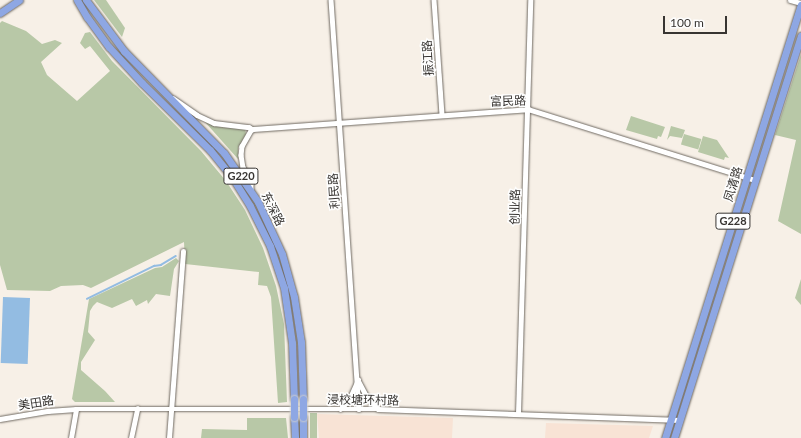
<!DOCTYPE html>
<meta charset="utf-8">
<style>
body{margin:0}
#map{position:relative;width:801px;height:438px;overflow:hidden;background:#f7f0e7;font-family:Lato,"Noto Sans SC",sans-serif}
div>[style]{position:absolute}
[style*='--x']{left:calc(var(--x)*1px);top:calc(var(--y)*1px);width:calc(var(--w)*1px);rotate:calc(var(--a)*1deg)}
.industrial>*{inset:0;background:#f8e3d5}
.green>*{inset:0;background:#b8c8a7;transform-origin:0 0}
.water>*{inset:0;background:#93bce2;transform-origin:0 0}
.stream>*{height:1.5px;margin:-0.75px;padding:0 0.75px;transform-origin:0.75px;border-radius:0.75px;background:#93bce2}
.roads{filter:drop-shadow(0 0 1px #706a62) drop-shadow(0 0 1px #706a62)}
.minor>*{height:4.5px;margin:-2.25px;padding:0 2.25px;transform-origin:2.25px;border-radius:2.25px;background:#fff}
.highway>*{height:7px;margin:-3.5px;padding:0 3.5px;transform-origin:3.5px;border-radius:3.5px;background:#8ea7e3}
.bridges{filter:drop-shadow(0 0 1px #cfcfce) drop-shadow(0 0 1px #cfcfce)}
.highway-bridge>*{height:7px;margin:-3.5px;padding:0 3.5px;transform-origin:3.5px;border-radius:3.5px;background:#8ea7e3}
span{translate:-50% -50%;white-space:nowrap;text-align:center;line-height:1.15;-webkit-text-stroke:3px #fefefe;paint-order:stroke}
.shield-label span{padding:1px 3px;background:#fefefe;border:1px solid;border-radius:3px;-webkit-text-stroke-width:0}
.shield-label{font-size:11px;color:#383532;font-weight:700}
.street-label{font-size:12px;color:#383532}
.scale{position:absolute;left:663px;top:16px;width:64px;height:18px;box-sizing:border-box;border:2px solid #383532;border-top:0;padding-left:5px;font-size:12px;line-height:14px;white-space:nowrap;color:#383532;-webkit-text-stroke:3px #fefefe;paint-order:stroke}
</style>
<div id="map">
<div class="industrial">
<div style="clip-path:polygon(317px 414px,453px 418px,452px 438px,319px 438px)"></div>
<div style="clip-path:polygon(546px 423px,653px 426px,649px 438px,545px 438px)"></div>
</div>
<div class="green">
<div style="clip-path:polygon(94px 0,106px 0,125px 28px,122px 37px)"></div>
<div style="clip-path:polygon(2px 21px,26px 31px,42px 44px,55px 40px,62px 43px,41px 62px,47px 75px,77px 101px,110px 71px,90px 46px,85px 49px,80px 43px,85px 33px,90px 32px,112px 61px,201px 151px,226px 181px,245px 210px,263px 248px,276px 286px,284px 324px,287px 402px,278px 403px,271px 297px,267px 286px,258px 285px,259px 272px,185px 264px,184px 242px,91px 288px,83px 285px,61px 286px,50px 291px,7px 290px,0 265px,0 23px)"></div>
<div style="clip-path:polygon(801px 54px,801px 234px,778px 221px,796px 140px,775px 135px)"></div>
<div style="clip-path:polygon(631px 116px,665px 127px,661px 137px,658px 136px,657px 139px,626px 130px)"></div>
<div style="clip-path:polygon(205px 122px,220px 127px,245px 129px,246px 134px,238px 148px,238px 159px)"></div>
<div style="clip-path:polygon(671px 126px,685px 130px,682px 138px,670px 136px,667px 140px)"></div>
<div style="left:684px;top:134px;width:18px;height:11px;rotate:16deg"></div>
<div style="clip-path:polygon(703px 136px,717px 140px,729px 158px,725px 157px,724px 160px,698px 152px)"></div>
<div style="clip-path:polygon(176px 258px,179px 261px,174px 269px,170px 296px,156px 294px,148px 304px,147px 300px,136px 306px,132px 299px,112px 308px,97px 302px,93px 306px,90px 311px,88px 332px,95px 340px,81px 362px,81px 370px,105px 391px,115px 402px,75px 402px,72px 399px,89px 299px,155px 268px,162px 267px)"></div>
<div style="clip-path:polygon(801px 279px,801px 305px,795px 298px)"></div>
<div style="left:310px;top:413px;width:7px;height:25px"></div>
<div style="clip-path:polygon(247px 418px,286px 418px,288px 438px,201px 438px,202px 429px,247px 430px)"></div>
</div>
<div class="water">
<div style="left:3px;top:297px;width:27px;height:66px;rotate:2deg"></div>
</div>
<div class="stream">
<div style="--x:87;--y:299;--w:75;--a:-26.2"></div>
<div style="--x:154;--y:266;--w:7;--a:-8"></div>
<div style="--x:161;--y:265;--w:17;--a:-31"></div>
</div>
<div class="roads">
<div class="minor">
<div style="--x:331;--y:0;--w:410;--a:86.1"></div>
<div style="--x:434;--y:0;--w:115;--a:86"></div>
<div style="--x:790;--y:0;--w:11;--a:15"></div>
<div style="--x:173;--y:98;--w:29;--a:35"></div>
<div style="--x:197;--y:115;--w:19;--a:25"></div>
<div style="--x:214;--y:123;--w:35;--a:7"></div>
<div style="--x:249;--y:127;--w:4;--a:34"></div>
<div style="--x:252;--y:129;--w:20;--a:120"></div>
<div style="--x:242;--y:146;--w:9;--a:96"></div>
<div style="--x:241;--y:155;--w:12;--a:81"></div>
<div style="--x:243;--y:167;--w:18;--a:63"></div>
<div style="--x:251;--y:183;--w:8;--a:90"></div>
<div style="--x:252;--y:129;--w:277;--a:-4.1"></div>
<div style="--x:528;--y:109;--w:238;--a:17.4"></div>
<div style="--x:340;--y:409;--w:13;--a:-45"></div>
<div style="--x:349;--y:400;--w:22;--a:-66"></div>
<div style="--x:358;--y:380;--w:19;--a:62"></div>
<div style="--x:367;--y:397;--w:16;--a:47"></div>
<div style="--x:518;--y:414;--w:414;--a:-88.3"></div>
<div style="--x:0;--y:419;--w:49;--a:-9.5"></div>
<div style="--x:48;--y:411;--w:28;--a:-4"></div>
<div style="--x:71;--y:438;--w:29;--a:-80"></div>
<div style="--x:76;--y:409;--w:302;--a:0"></div>
<div style="--x:378;--y:409;--w:302;--a:2.1"></div>
<div style="--x:131;--y:438;--w:30;--a:-78"></div>
<div style="--x:169;--y:438;--w:187;--a:-85.7"></div>
</div>
<div class="highway">
<div style="--x:77;--y:0;--w:20;--a:60"></div>
<div style="--x:87;--y:17;--w:37;--a:54"></div>
<div style="--x:109;--y:47;--w:49;--a:47.5"></div>
<div style="--x:142;--y:83;--w:95;--a:44.6"></div>
<div style="--x:210;--y:150;--w:35;--a:51"></div>
<div style="--x:232;--y:177;--w:34;--a:58"></div>
<div style="--x:250;--y:206;--w:45;--a:63.4"></div>
<div style="--x:270;--y:246;--w:44;--a:71.6"></div>
<div style="--x:284;--y:288;--w:56;--a:81.7"></div>
<div style="--x:292;--y:343;--w:56;--a:88"></div>
<div style="--x:86;--y:0;--w:64;--a:53.3"></div>
<div style="--x:124;--y:51;--w:143;--a:45.6"></div>
<div style="--x:224;--y:153;--w:60;--a:55.2"></div>
<div style="--x:258;--y:202;--w:57;--a:65.2"></div>
<div style="--x:282;--y:254;--w:45;--a:74.4"></div>
<div style="--x:294;--y:297;--w:46;--a:81.2"></div>
<div style="--x:301;--y:342;--w:57;--a:88"></div>
<div style="--x:0;--y:13;--w:23;--a:-34"></div>
<div style="--x:294;--y:417;--w:21;--a:87"></div>
<div style="--x:303;--y:417;--w:21;--a:90"></div>
<div style="--x:665;--y:438;--w:454;--a:-72.6"></div>
<div style="--x:674;--y:438;--w:422;--a:-72.5"></div>
</div>
</div>
<div class="bridges">
<div class="highway-bridge">
<div style="--x:294;--y:399;--w:18;--a:90"></div>
<div style="--x:303;--y:399;--w:18;--a:90"></div>
</div>
</div>
<div class="shield-label">
<span style="left:241px;top:176px">G220</span>
<span style="left:733px;top:221px">G228</span>
</div>
<div class="street-label">
<span style="left:428px;top:58px;rotate:-94deg">振江路</span>
<span style="left:508px;top:101px;rotate:-2deg">富民路</span>
<span style="left:733px;top:184px;rotate:-73deg">凤清路</span>
<span style="left:334px;top:191px;rotate:-94deg">利民路</span>
<span style="left:515px;top:207px;rotate:-89deg">创业路</span>
<span style="left:273px;top:209px;rotate:63deg">东深路</span>
<span style="left:363px;top:400px;rotate:1deg">浸校塘环村路</span>
<span style="left:36px;top:403px;rotate:-9deg">美田路</span>
</div>
<div class="scale">100 m</div>
</div>
